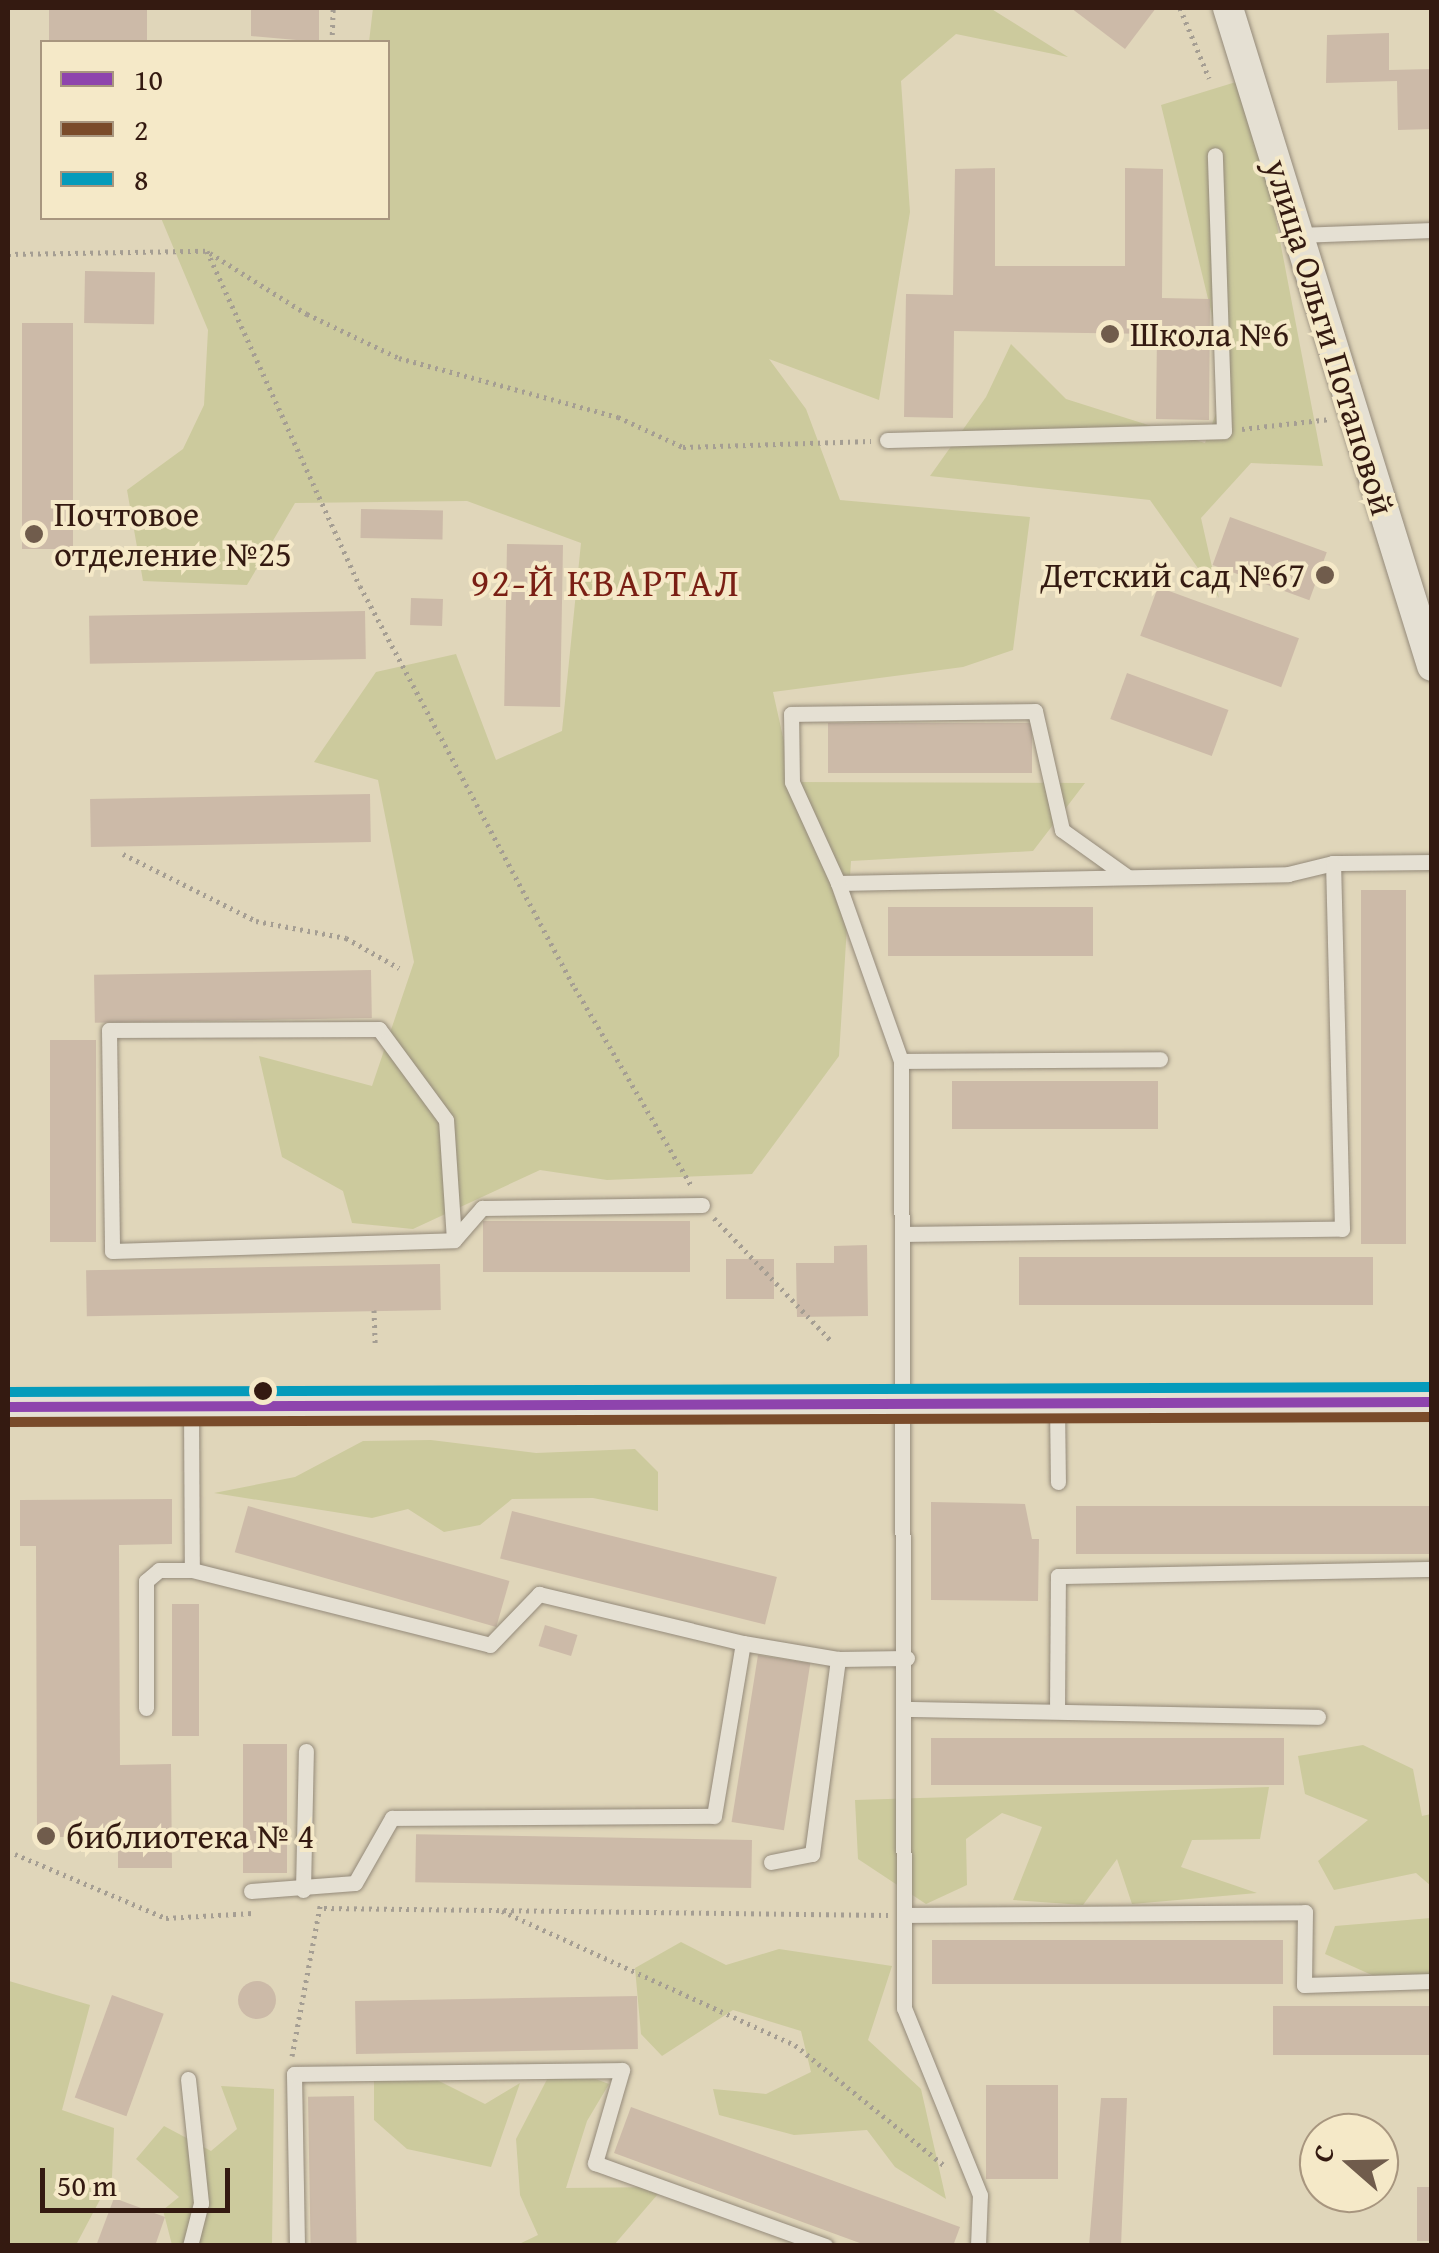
<!DOCTYPE html>
<meta charset="utf-8">
<style>
body{margin:0}
#map{position:relative;width:1439px;height:2253px;overflow:hidden;background:#e0d6ba;font-family:"Gentium Book Plus",serif}
div>[style]{position:absolute}
[style*='--x']{left:calc(var(--x)*1px);top:calc(var(--y)*1px);width:calc(var(--w)*1px);rotate:calc(var(--a)*1deg)}
.green>*{inset:0;background:#ccca9d}
.building>*{inset:0;background:#ccbaa8;transform-origin:0 0}
.round{border-radius:50%}
.path>*{height:5px;margin-top:-2.5px;transform-origin:0;background:repeating-linear-gradient(90deg,#a59e93 0 2.5px,transparent 0 7.5px)}
.roads{filter:drop-shadow(0 0 2px #948a7a) drop-shadow(0 0 2px #948a7a)}
.lane>*{height:15px;margin:-7.5px;padding:0 7.5px;transform-origin:7.5px;border-radius:7.5px;background:#e5e0d3}
.street>*{height:30px;margin:-15px;padding:0 15px;transform-origin:15px;border-radius:15px;background:#e5e0d3}
.bus-1>*{height:10px;margin:-5px;padding:0 5px;transform-origin:5px;border-radius:5px;background:#8e44ad}
.bus-2>*{height:10px;margin:-5px;padding:0 5px;transform-origin:5px;border-radius:5px;background:#7a4b2a}
.bus-3>*{height:10px;margin:-5px;padding:0 5px;transform-origin:5px;border-radius:5px;background:#059bbb}
.dots>*{width:28px;height:28px;translate:-50% -50%;box-sizing:border-box;border:5px solid #f5e9c8;border-radius:50%}
span{translate:-50% -50%;white-space:nowrap;text-align:center;line-height:1.15;-webkit-text-stroke:8px #f5e9c8;paint-order:stroke}
.poi-label{font-size:35px;color:#341a11}
.left{translate:0 -50%;text-align:left}
.right{translate:-100% -50%;text-align:right}
.street-label{font-size:35px;color:#341a11}
.neighbourhood-label{font-size:38px;color:#7a1f14;letter-spacing:2.5px}
.frame{position:absolute;inset:0;border:10px solid #341a11;pointer-events:none}
.legend{position:absolute;left:40px;top:40px;width:350px;height:180px;box-sizing:border-box;background:#f5e9c8;border:2px solid #a8967f;margin:0;padding:12px 18px;list-style:none;font-size:30px;color:#341a11}
.legend li{display:flex;align-items:center;gap:20px;height:50px}
.legend b{width:50px;border:2px solid #a8967f}
.north{position:absolute;left:1299px;top:2113px;width:100px;height:100px;box-sizing:border-box;background:#f5e9c8;border:2px solid #a8967f;border-radius:50%;rotate:290deg;font-size:28px;font-weight:700;line-height:40px;text-align:center;color:#341a11}
.north::after{content:'';display:block;margin:auto;width:35px;height:45px;background:#705c4c;clip-path:polygon(50% 0,100% 100%,50% 72%,0 100%)}
.scale{position:absolute;left:40px;top:2168px;width:190px;height:45px;box-sizing:border-box;border:5px solid #341a11;border-top:0;padding-left:12px;font-size:30px;line-height:35px;white-space:nowrap;color:#341a11;-webkit-text-stroke:8px #f5e9c8;paint-order:stroke}
</style>
<div id="map">
<div class="green">
<div style="clip-path:polygon(373px 8px,990px 8px,1068px 57px,956px 34px,901px 81px,910px 212px,879px 400px,769px 359px,806px 409px,840px 500px,1030px 517px,1013px 650px,963px 667px,773px 692px,793px 782px,1085px 783px,1033px 851px,851px 861px,839px 1056px,752px 1174px,607px 1180px,540px 1170px,413px 1229px,352px 1223px,343px 1191px,282px 1157px,259px 1056px,372px 1086px,414px 962px,378px 780px,314px 762px,376px 672px,456px 654px,496px 760px,562px 731px,581px 543px,467px 501px,295px 503px,247px 585px,143px 581px,127px 490px,183px 449px,204px 405px,208px 330px,161px 218px,388px 218px,388px 42px,369px 42px)"></div>
<div style="clip-path:polygon(1249px 78px,1323px 466px,1251px 463px,1201px 518px,1219px 598px,1150px 500px,930px 476px,986px 397px,1011px 344px,1066px 399px,1205px 443px,1228px 381px,1161px 105px)"></div>
<div style="clip-path:polygon(431px 1440px,536px 1453px,635px 1449px,658px 1472px,658px 1511px,593px 1498px,512px 1499px,480px 1525px,444px 1532px,408px 1509px,372px 1518px,214px 1493px,295px 1477px,363px 1441px)"></div>
<div style="clip-path:polygon(1363px 1745px,1413px 1769px,1422px 1816px,1431px 1814px,1431px 1886px,1416px 1873px,1334px 1890px,1318px 1861px,1368px 1820px,1305px 1794px,1298px 1756px)"></div>
<div style="clip-path:polygon(1269px 1787px,1260px 1839px,1192px 1840px,1181px 1867px,1257px 1893px,1132px 1904px,1117px 1859px,1083px 1905px,1013px 1900px,1042px 1827px,1002px 1813px,966px 1839px,967px 1885px,926px 1904px,858px 1859px,855px 1800px)"></div>
<div style="clip-path:polygon(1431px 1918px,1431px 1988px,1403px 1989px,1325px 1954px,1335px 1926px)"></div>
<div style="clip-path:polygon(681px 1942px,726px 1965px,779px 1949px,892px 1966px,868px 2040px,921px 2089px,946px 2199px,895px 2167px,867px 2130px,794px 2135px,719px 2115px,713px 2089px,766px 2094px,811px 2072px,801px 2031px,733px 2010px,662px 2056px,641px 2034px,635px 1968px)"></div>
<div style="clip-path:polygon(9px 1981px,90px 2005px,62px 2110px,114px 2128px,112px 2177px,76px 2245px,8px 2245px)"></div>
<div style="clip-path:polygon(555px 2064px,609px 2084px,587px 2121px,566px 2188px,664px 2187px,614px 2245px,517px 2245px,538px 2235px,520px 2195px,516px 2139px)"></div>
<div style="clip-path:polygon(421px 2072px,485px 2104px,520px 2083px,491px 2167px,407px 2149px,374px 2120px,374px 2077px)"></div>
<div style="clip-path:polygon(221px 2086px,274px 2089px,272px 2245px,172px 2245px,163px 2210px,179px 2197px,136px 2159px,164px 2126px,211px 2151px,237px 2129px)"></div>
</div>
<div class="building">
<div style="left:49px;top:8px;width:98px;height:34px"></div>
<div style="clip-path:polygon(251px 8px,319px 8px,319px 42px,251px 36px)"></div>
<div style="clip-path:polygon(1071px 8px,1156px 8px,1125px 49px)"></div>
<div style="clip-path:polygon(1389px 33px,1389px 70px,1432px 69px,1432px 129px,1398px 130px,1397px 81px,1326px 83px,1327px 35px)"></div>
<div style="clip-path:polygon(995px 168px,995px 266px,1125px 266px,1125px 168px,1163px 169px,1162px 298px,1210px 299px,1209px 420px,1156px 419px,1157px 334px,954px 331px,953px 418px,904px 417px,906px 294px,953px 295px,955px 169px)"></div>
<div style="left:85px;top:271px;width:70px;height:52px;rotate:1deg"></div>
<div style="left:22px;top:323px;width:51px;height:226px"></div>
<div style="left:361px;top:509px;width:82px;height:29px;rotate:1deg"></div>
<div style="left:1230px;top:517px;width:103px;height:51px;rotate:20deg"></div>
<div style="left:507px;top:544px;width:56px;height:162px;rotate:1deg"></div>
<div style="left:1158px;top:587px;width:150px;height:52px;rotate:20deg"></div>
<div style="left:411px;top:598px;width:32px;height:27px;rotate:2deg"></div>
<div style="left:365px;top:611px;width:48px;height:276px;rotate:89deg"></div>
<div style="left:1127px;top:673px;width:108px;height:49px;rotate:20deg"></div>
<div style="left:828px;top:723px;width:204px;height:50px"></div>
<div style="left:370px;top:794px;width:48px;height:280px;rotate:89deg"></div>
<div style="left:1361px;top:890px;width:45px;height:354px"></div>
<div style="left:888px;top:907px;width:205px;height:49px"></div>
<div style="left:371px;top:970px;width:48px;height:277px;rotate:89deg"></div>
<div style="left:50px;top:1040px;width:46px;height:202px"></div>
<div style="left:1158px;top:1081px;width:48px;height:206px;rotate:90deg"></div>
<div style="left:690px;top:1221px;width:51px;height:207px;rotate:90deg"></div>
<div style="clip-path:polygon(867px 1245px,868px 1316px,797px 1317px,796px 1263px,834px 1263px,834px 1246px)"></div>
<div style="left:1373px;top:1257px;width:48px;height:354px;rotate:90deg"></div>
<div style="left:774px;top:1259px;width:40px;height:48px;rotate:90deg"></div>
<div style="left:440px;top:1264px;width:46px;height:354px;rotate:89deg"></div>
<div style="clip-path:polygon(172px 1499px,172px 1544px,119px 1545px,120px 1765px,171px 1764px,172px 1868px,118px 1868px,118px 1837px,37px 1837px,36px 1546px,20px 1546px,20px 1500px)"></div>
<div style="clip-path:polygon(931px 1502px,1025px 1504px,1032px 1539px,1039px 1539px,1038px 1601px,931px 1600px)"></div>
<div style="left:248px;top:1506px;width:272px;height:48px;rotate:16deg"></div>
<div style="left:1432px;top:1506px;width:48px;height:356px;rotate:90deg"></div>
<div style="left:512px;top:1511px;width:273px;height:49px;rotate:14deg"></div>
<div style="left:172px;top:1604px;width:27px;height:132px"></div>
<div style="left:545px;top:1625px;width:34px;height:22px;rotate:17deg"></div>
<div style="left:758px;top:1655px;width:53px;height:169px;rotate:9deg"></div>
<div style="left:931px;top:1738px;width:353px;height:47px"></div>
<div style="left:287px;top:1744px;width:129px;height:44px;rotate:90deg"></div>
<div style="left:752px;top:1840px;width:48px;height:336px;rotate:91deg"></div>
<div style="left:1283px;top:1940px;width:44px;height:351px;rotate:90deg"></div>
<div class="round" style="left:238px;top:1981px;width:38px;height:38px"></div>
<div style="left:112px;top:1995px;width:55px;height:109px;rotate:20deg"></div>
<div style="left:637px;top:1996px;width:53px;height:282px;rotate:89deg"></div>
<div style="left:1432px;top:2006px;width:49px;height:159px;rotate:90deg"></div>
<div style="left:1058px;top:2085px;width:94px;height:72px;rotate:90deg"></div>
<div style="left:354px;top:2096px;width:150px;height:46px;rotate:89deg"></div>
<div style="clip-path:polygon(1101px 2098px,1127px 2098px,1121px 2246px,1089px 2246px)"></div>
<div style="clip-path:polygon(631px 2107px,960px 2227px,953px 2246px,868px 2246px,614px 2153px)"></div>
<div style="left:1417px;top:2187px;width:15px;height:54px"></div>
<div style="clip-path:polygon(114px 2198px,165px 2217px,155px 2246px,96px 2246px)"></div>
</div>
<div class="path">
<div style="--x:1180;--y:8;--w:76;--a:67.5"></div>
<div style="--x:332;--y:42;--w:34;--a:-88"></div>
<div style="--x:210;--y:253;--w:115;--a:32.2"></div>
<div style="--x:307;--y:314;--w:102;--a:25.6"></div>
<div style="--x:399;--y:358;--w:227;--a:15.1"></div>
<div style="--x:618;--y:417;--w:72;--a:24.8"></div>
<div style="--x:683;--y:447;--w:188;--a:-1.8"></div>
<div style="--x:8;--y:254;--w:199;--a:-0.9"></div>
<div style="--x:207;--y:251;--w:368;--a:65.5"></div>
<div style="--x:360;--y:586;--w:456;--a:61.9"></div>
<div style="--x:575;--y:988;--w:232;--a:59.5"></div>
<div style="--x:1242;--y:429;--w:89;--a:-6.5"></div>
<div style="--x:123;--y:854;--w:149;--a:26.7"></div>
<div style="--x:256;--y:921;--w:92;--a:10.7"></div>
<div style="--x:346;--y:938;--w:61;--a:29.5"></div>
<div style="--x:714;--y:1218;--w:171;--a:46.4"></div>
<div style="--x:374;--y:1310;--w:36;--a:88"></div>
<div style="--x:15;--y:1854;--w:164;--a:23"></div>
<div style="--x:166;--y:1918;--w:87;--a:-3.3"></div>
<div style="--x:324;--y:1908;--w:564;--a:0.71"></div>
<div style="--x:502;--y:1911;--w:322;--a:24.6"></div>
<div style="--x:795;--y:2045;--w:193;--a:38.9"></div>
<div style="--x:292;--y:2056;--w:153;--a:-79.4"></div>
</div>
<div class="roads">
<div class="lane">
<div style="--x:1298;--y:235;--w:134;--a:-2.1"></div>
<div style="--x:887;--y:440;--w:337;--a:-1.5"></div>
<div style="--x:1224;--y:431;--w:276;--a:-91.9"></div>
<div style="--x:838;--y:883;--w:450;--a:-1.1"></div>
<div style="--x:1288;--y:874;--w:46;--a:-13.7"></div>
<div style="--x:1333;--y:863;--w:99;--a:-0.6"></div>
<div style="--x:901;--y:1061;--w:259;--a:-0.4"></div>
<div style="--x:907;--y:1234;--w:435;--a:-0.7"></div>
<div style="--x:1342;--y:1229;--w:366;--a:-91.4"></div>
<div style="--x:454;--y:1240;--w:120;--a:-93.8"></div>
<div style="--x:446;--y:1120;--w:113;--a:-126.4"></div>
<div style="--x:379;--y:1029;--w:270;--a:179.8"></div>
<div style="--x:109;--y:1030;--w:221;--a:89.2"></div>
<div style="--x:112;--y:1251;--w:342;--a:-1.8"></div>
<div style="--x:454;--y:1240;--w:43;--a:-48.8"></div>
<div style="--x:482;--y:1208;--w:220;--a:-0.8"></div>
<div style="--x:1057;--y:1404;--w:78;--a:89.3"></div>
<div style="--x:191;--y:1406;--w:164;--a:89.7"></div>
<div style="--x:192;--y:1570;--w:307;--a:14.1"></div>
<div style="--x:490;--y:1645;--w:71;--a:-46.1"></div>
<div style="--x:539;--y:1594;--w:210;--a:13.5"></div>
<div style="--x:743;--y:1643;--w:96;--a:9.6"></div>
<div style="--x:838;--y:1659;--w:69;--a:-0.8"></div>
<div style="--x:146;--y:1708;--w:127;--a:-90"></div>
<div style="--x:146;--y:1581;--w:17;--a:-40"></div>
<div style="--x:159;--y:1570;--w:33;--a:0"></div>
<div style="--x:907;--y:1709;--w:411;--a:1.1"></div>
<div style="--x:1057;--y:1711;--w:135;--a:-89.6"></div>
<div style="--x:1058;--y:1576;--w:374;--a:-1.1"></div>
<div style="--x:771;--y:1862;--w:42;--a:-11"></div>
<div style="--x:812;--y:1854;--w:197;--a:-82.4"></div>
<div style="--x:303;--y:1890;--w:139;--a:-88.8"></div>
<div style="--x:251;--y:1891;--w:104;--a:-4.4"></div>
<div style="--x:355;--y:1883;--w:75;--a:-60.4"></div>
<div style="--x:392;--y:1818;--w:322;--a:-0.4"></div>
<div style="--x:714;--y:1816;--w:175;--a:-80.5"></div>
<div style="--x:906;--y:1915;--w:399;--a:-0.4"></div>
<div style="--x:1305;--y:1912;--w:73;--a:90.8"></div>
<div style="--x:1304;--y:1985;--w:128;--a:-1.8"></div>
<div style="--x:188;--y:2079;--w:125;--a:84"></div>
<div style="--x:201;--y:2203;--w:44;--a:104.3"></div>
<div style="--x:297;--y:2246;--w:172;--a:-91"></div>
<div style="--x:294;--y:2074;--w:328;--a:-0.7"></div>
<div style="--x:622;--y:2070;--w:97;--a:106.2"></div>
<div style="--x:595;--y:2163;--w:245;--a:19.8"></div>
<div style="--x:978;--y:2246;--w:51;--a:-87.8"></div>
<div style="--x:980;--y:2195;--w:202;--a:-112.1"></div>
<div style="--x:904;--y:2008;--w:947;--a:-90.18"></div>
<div style="--x:901;--y:1061;--w:189;--a:-109.5"></div>
<div style="--x:838;--y:883;--w:111;--a:-114.5"></div>
<div style="--x:792;--y:782;--w:68;--a:-90.8"></div>
<div style="--x:791;--y:714;--w:244;--a:-0.7"></div>
<div style="--x:1035;--y:711;--w:122;--a:77.2"></div>
<div style="--x:1062;--y:830;--w:81;--a:35.5"></div>
</div>
<div class="street">
<div style="--x:1228;--y:8;--w:689;--a:72.77"></div>
<div style="--x:8;--y:1407;--w:1424;--a:-0.2"></div>
</div>
</div>
<div class="bus-1">
<div style="--x:8;--y:1407;--w:1424;--a:-0.2"></div>
</div>
<div class="bus-2">
<div style="--x:8;--y:1422;--w:1424;--a:-0.2"></div>
</div>
<div class="bus-3">
<div style="--x:8;--y:1392;--w:1424;--a:-0.2"></div>
</div>
<div class="dots">
<div style="left:1110px;top:334px;background:#705c4c"></div>
<div style="left:34px;top:534px;background:#705c4c"></div>
<div style="left:1325px;top:575px;background:#705c4c"></div>
<div style="left:263px;top:1391px;background:#341a11"></div>
<div style="left:46px;top:1836px;background:#705c4c"></div>
</div>
<div class="poi-label">
<span class="left" style="left:1130px;top:334px">Школа №6</span>
<span class="left" style="left:54px;top:534px">Почтовое<br>отделение №25</span>
<span class="right" style="left:1305px;top:575px">Детский сад №67</span>
<span class="left" style="left:66px;top:1836px">библиотека № 4</span>
</div>
<div class="street-label">
<span style="left:1330px;top:337px;rotate:73deg">улица Ольги Потаповой</span>
</div>
<div class="neighbourhood-label">
<span style="left:606px;top:583px">92-Й КВАРТАЛ</span>
</div>
<div class="frame"></div>
<ul class="legend">
<li><b style="height:12px;background:#8e44ad"></b>10</li>
<li><b style="height:12px;background:#7a4b2a"></b>2</li>
<li><b style="height:12px;background:#059bbb"></b>8</li>
</ul>
<div class="north">С</div>
<div class="scale">50 m</div>
</div>
